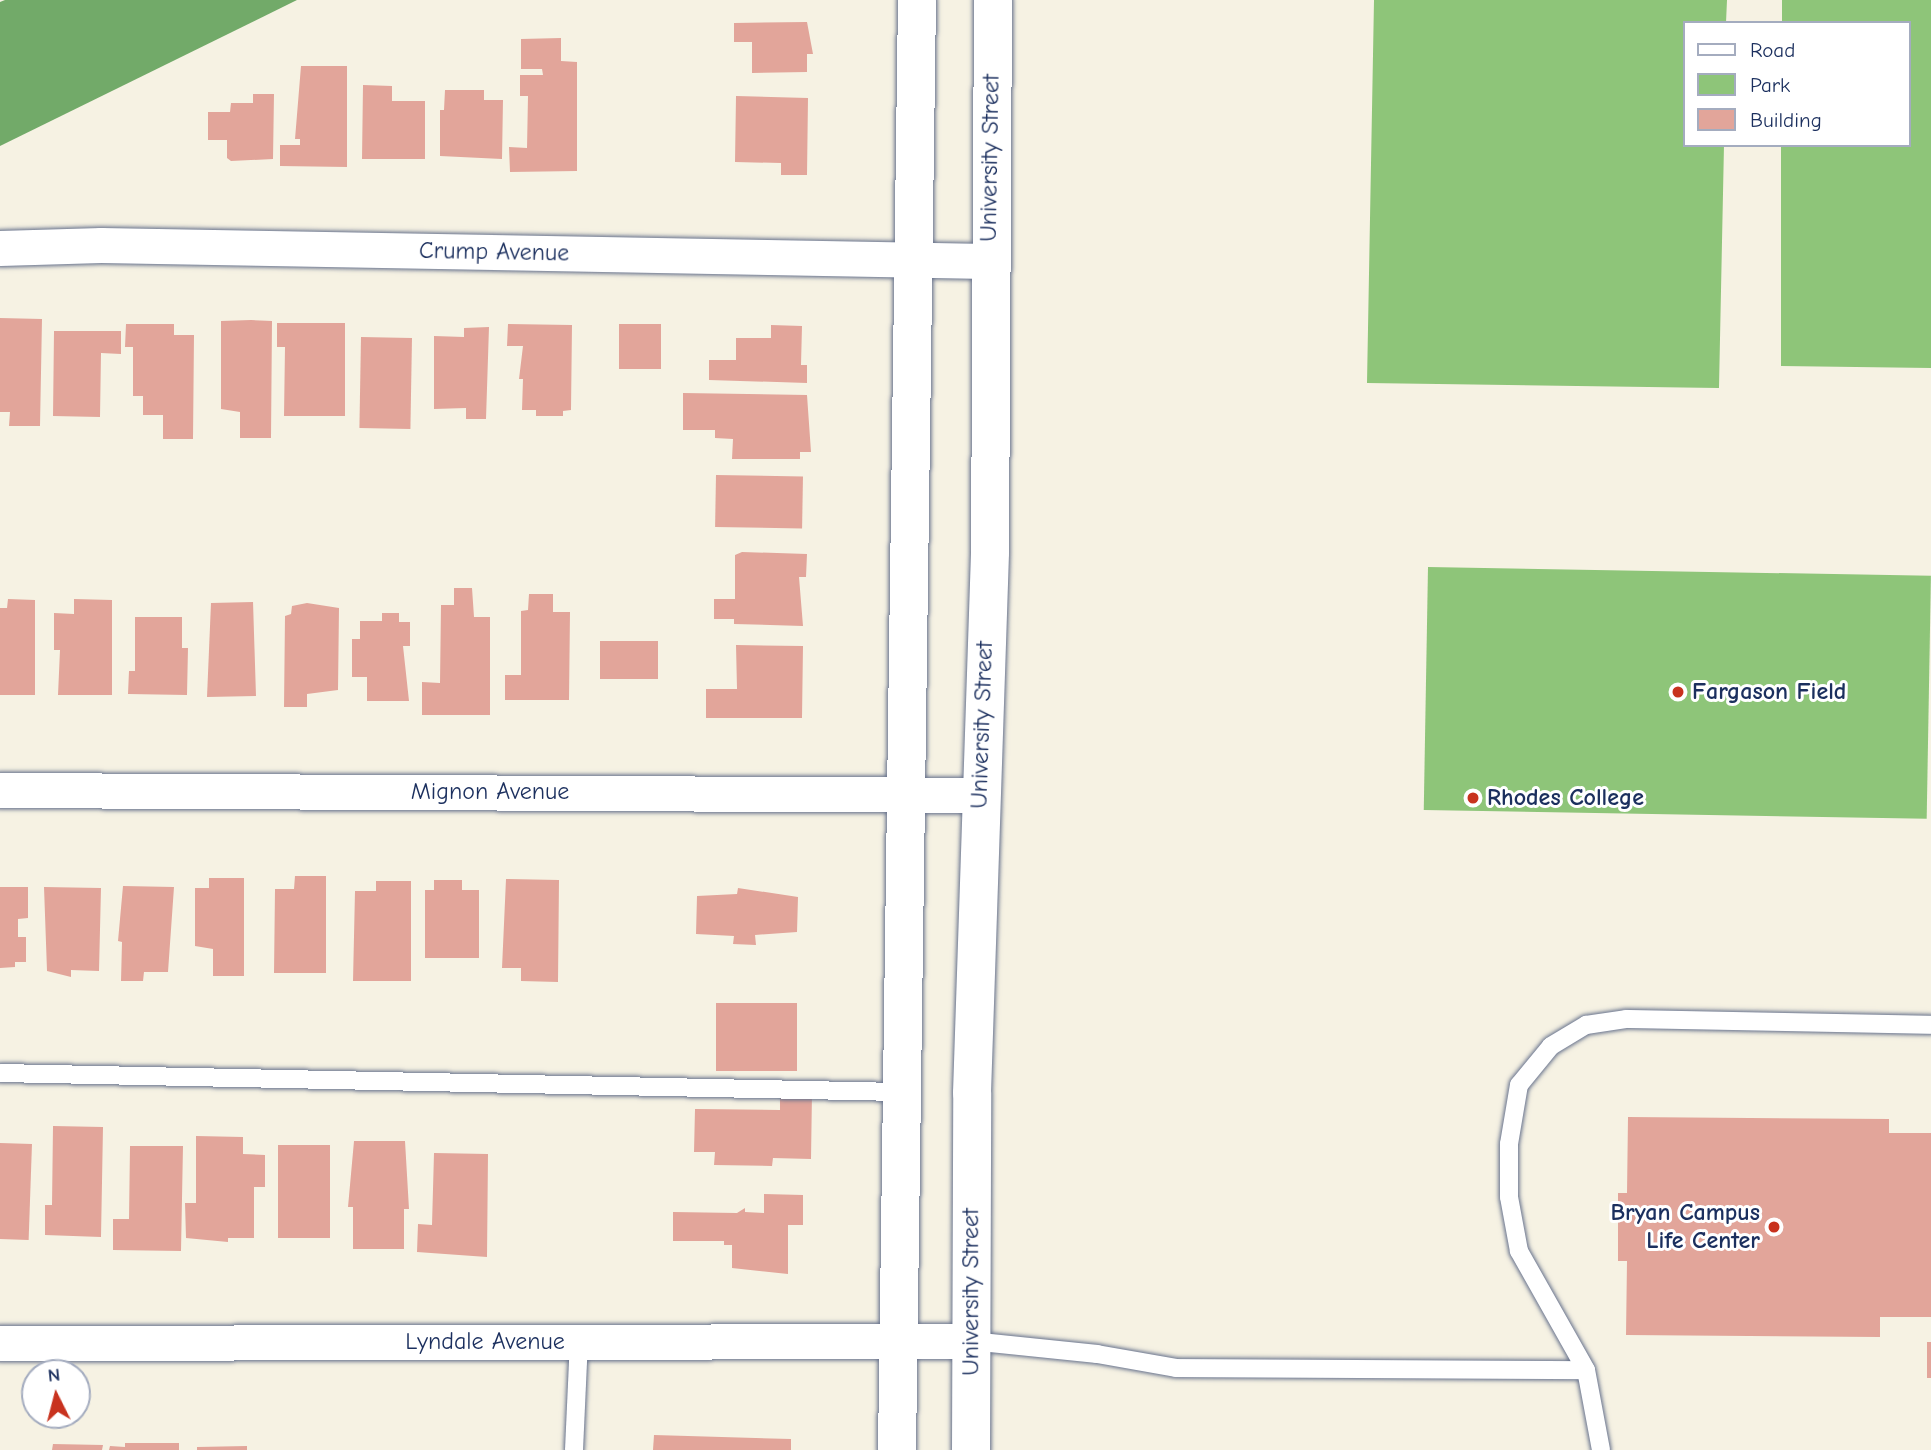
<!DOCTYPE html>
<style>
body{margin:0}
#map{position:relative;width:1931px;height:1450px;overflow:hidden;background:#f6f2e3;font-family:"Comic Neue",sans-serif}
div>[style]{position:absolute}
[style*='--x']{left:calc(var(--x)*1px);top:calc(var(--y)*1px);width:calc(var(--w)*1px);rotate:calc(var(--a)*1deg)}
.green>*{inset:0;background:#8ec579;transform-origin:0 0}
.forest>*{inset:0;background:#72aa69}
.building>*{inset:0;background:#e2a59a;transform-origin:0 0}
.roads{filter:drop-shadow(0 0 2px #68738d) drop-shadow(0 0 2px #68738d)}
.lane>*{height:18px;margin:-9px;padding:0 9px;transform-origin:9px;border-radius:9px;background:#fff}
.street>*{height:35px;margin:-17.5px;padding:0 17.5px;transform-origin:17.5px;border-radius:17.5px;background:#fff}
.secondary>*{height:38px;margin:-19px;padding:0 19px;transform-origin:19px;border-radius:19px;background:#fff}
.dots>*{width:19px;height:19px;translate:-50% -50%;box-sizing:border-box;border:4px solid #fff;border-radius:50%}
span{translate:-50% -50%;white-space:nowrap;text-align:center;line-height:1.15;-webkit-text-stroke:6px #fff;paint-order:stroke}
.street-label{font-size:24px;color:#1b2f5e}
.poi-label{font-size:24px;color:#1b2f5e;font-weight:700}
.left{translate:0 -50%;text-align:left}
.right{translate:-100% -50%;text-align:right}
.legend{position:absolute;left:1683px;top:21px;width:228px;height:126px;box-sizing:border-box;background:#fff;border:2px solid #a4acbf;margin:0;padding:9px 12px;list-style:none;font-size:21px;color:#1b2f5e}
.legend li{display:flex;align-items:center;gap:14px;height:35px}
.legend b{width:35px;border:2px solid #a4acbf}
.north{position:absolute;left:21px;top:1359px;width:70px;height:70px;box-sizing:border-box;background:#fff;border:2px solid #a4acbf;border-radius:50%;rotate:354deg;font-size:19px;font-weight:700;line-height:28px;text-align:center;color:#1b2f5e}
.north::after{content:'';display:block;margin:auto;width:24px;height:32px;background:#c8321e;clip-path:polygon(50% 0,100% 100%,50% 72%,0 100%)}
</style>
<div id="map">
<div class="green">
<div style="clip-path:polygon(1374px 0,1727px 0,1726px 23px,1684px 23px,1684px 145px,1724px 145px,1719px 388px,1367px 383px)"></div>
<div style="clip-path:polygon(1782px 0,1931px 0,1931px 368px,1781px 366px,1781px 145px,1908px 145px,1908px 23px,1782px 23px)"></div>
<div style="left:1428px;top:567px;width:503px;height:243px;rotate:1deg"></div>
</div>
<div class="forest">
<div style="clip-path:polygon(5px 0,297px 0,0 146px,0 2px)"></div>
</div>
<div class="building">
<div style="clip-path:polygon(807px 22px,813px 54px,807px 54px,807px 72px,752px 73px,752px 42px,734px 42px,734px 23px)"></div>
<div style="clip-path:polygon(561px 38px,561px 61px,577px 62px,577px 171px,510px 172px,509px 147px,527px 148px,528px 96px,520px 96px,520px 75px,543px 75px,542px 69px,521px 69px,521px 39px)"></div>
<div style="clip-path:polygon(301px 66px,347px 66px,347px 167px,280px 166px,280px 145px,300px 145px,300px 139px,295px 139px)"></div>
<div style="clip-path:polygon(363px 85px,392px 86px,392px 101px,425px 101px,425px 159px,362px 159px)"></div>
<div style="clip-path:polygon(445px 90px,484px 90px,484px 100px,503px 100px,502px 159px,440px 156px,440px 110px,444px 110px)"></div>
<div style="clip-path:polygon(253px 94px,274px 94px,273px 159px,231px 161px,227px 158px,227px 140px,208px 140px,208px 112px,230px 112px,231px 103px,253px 103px)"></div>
<div style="clip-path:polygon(736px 96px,808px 98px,807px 175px,781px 175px,781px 163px,735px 162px)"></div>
<div style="clip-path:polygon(0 318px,42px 319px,40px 426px,9px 426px,10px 412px,0 412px)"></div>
<div style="clip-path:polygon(251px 320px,272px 321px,271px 438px,240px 438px,240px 412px,221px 409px,221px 321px)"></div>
<div style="clip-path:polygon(277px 323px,345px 323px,345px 416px,284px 416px,285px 347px,277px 347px)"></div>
<div style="clip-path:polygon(126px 324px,174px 324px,174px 335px,194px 335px,193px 439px,163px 439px,163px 415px,143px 415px,143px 396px,133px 396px,133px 347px,125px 347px)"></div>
<div style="clip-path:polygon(508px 324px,572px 325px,571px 410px,563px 411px,563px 416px,536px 416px,536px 410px,522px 410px,523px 379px,519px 379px,523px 346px,507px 346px)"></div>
<div style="left:661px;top:324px;width:45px;height:42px;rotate:90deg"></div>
<div style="clip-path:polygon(771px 325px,802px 326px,801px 365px,807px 365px,807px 383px,709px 380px,709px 360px,736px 360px,736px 338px,771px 338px)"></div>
<div style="clip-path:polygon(489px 327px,486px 419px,466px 419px,466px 408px,434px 409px,434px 336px,464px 337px,464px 328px)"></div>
<div style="clip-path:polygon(54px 331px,121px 331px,121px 354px,101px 353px,100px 417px,53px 416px)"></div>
<div style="left:361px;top:337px;width:51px;height:91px;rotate:1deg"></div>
<div style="clip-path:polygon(683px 393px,807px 395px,811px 452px,800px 452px,800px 459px,732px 459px,733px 439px,715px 438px,715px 430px,683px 430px)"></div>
<div style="left:716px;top:475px;width:87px;height:52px;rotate:1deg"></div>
<div style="clip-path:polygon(742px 552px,807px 554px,806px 577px,799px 577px,803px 626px,734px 624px,734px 619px,714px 619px,714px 599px,735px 599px,735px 555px)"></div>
<div style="clip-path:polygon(454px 588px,472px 588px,474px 617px,490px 617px,490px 715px,422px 715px,422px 682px,440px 683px,441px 605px,454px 605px)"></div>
<div style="clip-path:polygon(529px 594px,553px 594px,553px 612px,570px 612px,569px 700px,505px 700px,505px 675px,521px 675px,521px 611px,528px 610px)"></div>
<div style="clip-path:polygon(8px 599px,35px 600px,35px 695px,0 695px,0 608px,7px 608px)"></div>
<div style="clip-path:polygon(74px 599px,112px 600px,112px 695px,58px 695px,60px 650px,54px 650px,54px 613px,74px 614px)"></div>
<div style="clip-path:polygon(253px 602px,256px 696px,207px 697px,211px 603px)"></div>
<div style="clip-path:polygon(307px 603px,339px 608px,338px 690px,307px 694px,307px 707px,284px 707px,285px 616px,291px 614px,292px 606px)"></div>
<div style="clip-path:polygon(382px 613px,399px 613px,399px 622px,410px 622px,410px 646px,403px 646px,409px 701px,367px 701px,367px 677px,352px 677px,352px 639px,360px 639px,360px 621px,382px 621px)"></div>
<div style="clip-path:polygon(135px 617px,182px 617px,182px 648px,188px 648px,187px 695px,128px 694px,129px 671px,135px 671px)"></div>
<div style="left:600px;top:641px;width:58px;height:38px"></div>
<div style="clip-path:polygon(736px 645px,803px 646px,802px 718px,706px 718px,706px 689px,737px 689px)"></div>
<div style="clip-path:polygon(295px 876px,326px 876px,326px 973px,274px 973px,275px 889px,294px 889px)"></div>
<div style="clip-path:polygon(209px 878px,244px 878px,244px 976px,213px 976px,213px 949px,195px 946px,195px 888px,209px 888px)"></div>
<div style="clip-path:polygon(506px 879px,559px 880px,558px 982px,521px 981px,521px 968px,502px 968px)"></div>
<div style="clip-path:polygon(434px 880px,462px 880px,462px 890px,479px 890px,479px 958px,425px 958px,425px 890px,434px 890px)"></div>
<div style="clip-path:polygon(376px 881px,411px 881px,411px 981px,353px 981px,355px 891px,376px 891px)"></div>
<div style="clip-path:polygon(123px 886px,174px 887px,168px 972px,144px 972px,143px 981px,121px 981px,122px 942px,118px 941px)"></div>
<div style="clip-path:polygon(0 887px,28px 887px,28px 918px,18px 919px,18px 937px,26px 937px,26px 962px,15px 962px,15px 967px,0 968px)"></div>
<div style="clip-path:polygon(44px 887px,101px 888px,99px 971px,71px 970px,71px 977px,47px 971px)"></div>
<div style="clip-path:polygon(738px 888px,798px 897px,797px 932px,755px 935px,756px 945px,733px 944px,734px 936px,696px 934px,697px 896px,737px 894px)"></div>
<div style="left:716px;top:1003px;width:81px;height:68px"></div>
<div style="clip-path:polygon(780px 1093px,812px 1093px,811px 1159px,773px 1158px,772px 1166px,714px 1165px,715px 1152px,694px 1152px,695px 1109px,780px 1110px)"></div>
<div style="clip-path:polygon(1628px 1117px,1889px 1119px,1889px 1133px,1931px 1133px,1931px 1317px,1880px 1317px,1880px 1337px,1626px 1335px,1627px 1261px,1618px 1261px,1618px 1193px,1627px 1193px)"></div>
<div style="clip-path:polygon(53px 1126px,103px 1127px,101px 1237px,45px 1235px,45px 1205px,52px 1205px)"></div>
<div style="clip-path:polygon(196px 1136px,243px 1137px,243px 1154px,265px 1155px,265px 1187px,254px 1187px,254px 1238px,228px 1238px,228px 1242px,186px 1238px,185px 1203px,196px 1203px)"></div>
<div style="clip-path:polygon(354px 1141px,405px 1141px,409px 1209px,404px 1209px,404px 1249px,353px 1249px,353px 1207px,348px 1207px)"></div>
<div style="left:0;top:1143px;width:32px;height:96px;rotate:2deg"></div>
<div style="left:278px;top:1145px;width:52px;height:93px"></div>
<div style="clip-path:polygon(130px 1146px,183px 1146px,181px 1251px,113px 1250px,113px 1219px,129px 1219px)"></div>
<div style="clip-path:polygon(434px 1153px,488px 1154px,487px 1257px,417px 1252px,418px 1224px,432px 1225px)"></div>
<div style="clip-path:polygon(764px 1194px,803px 1195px,803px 1225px,788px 1225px,788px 1274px,732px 1268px,732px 1245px,724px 1245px,724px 1241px,673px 1241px,673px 1212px,737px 1213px,745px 1208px,745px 1212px,764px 1213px)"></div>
<div style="left:1927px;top:1342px;width:4px;height:36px"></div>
<div style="clip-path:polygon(654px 1435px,791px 1439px,791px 1450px,653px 1450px)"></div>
<div style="clip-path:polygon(125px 1443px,179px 1443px,179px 1450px,109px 1450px,110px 1446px,125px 1447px)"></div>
<div style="clip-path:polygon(53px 1444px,103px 1445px,102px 1450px,52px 1450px)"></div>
<div style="clip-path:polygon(247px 1446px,247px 1450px,197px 1450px,197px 1447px)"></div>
</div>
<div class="roads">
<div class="lane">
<div style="--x:0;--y:1073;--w:899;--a:1.21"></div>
<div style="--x:971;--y:1341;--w:127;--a:5.9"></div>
<div style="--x:1097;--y:1354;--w:80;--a:10"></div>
<div style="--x:1176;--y:1368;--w:410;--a:0.3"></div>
<div style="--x:574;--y:1450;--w:109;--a:-87.4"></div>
<div style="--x:1601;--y:1450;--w:81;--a:-100.6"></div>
<div style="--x:1586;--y:1370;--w:137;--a:-119.4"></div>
<div style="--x:1519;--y:1251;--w:55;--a:-100.5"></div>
<div style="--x:1509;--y:1197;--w:53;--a:-90"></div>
<div style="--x:1509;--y:1144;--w:60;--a:-80.4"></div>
<div style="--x:1519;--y:1085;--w:50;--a:-50.6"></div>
<div style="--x:1551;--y:1046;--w:41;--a:-31"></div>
<div style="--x:1586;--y:1025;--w:40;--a:-8.5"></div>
<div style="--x:1626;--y:1019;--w:305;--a:1.1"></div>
</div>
<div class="street">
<div style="--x:0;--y:248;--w:101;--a:-1.7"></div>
<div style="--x:101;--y:245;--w:887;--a:1.03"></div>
<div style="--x:0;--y:790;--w:979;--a:0.29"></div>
<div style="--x:0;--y:1343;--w:971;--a:-0.12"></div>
</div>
<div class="secondary">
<div style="--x:897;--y:1450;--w:1450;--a:-89.21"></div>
<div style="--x:971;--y:1450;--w:357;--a:-89.8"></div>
<div style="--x:972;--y:1093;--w:541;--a:-88.09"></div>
<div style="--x:990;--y:552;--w:552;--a:-89.69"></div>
</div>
</div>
<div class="dots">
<div style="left:1678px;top:692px;background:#c8321e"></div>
<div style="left:1473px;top:798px;background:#c8321e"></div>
<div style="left:1774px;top:1227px;background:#c8321e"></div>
</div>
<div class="street-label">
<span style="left:990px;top:158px;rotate:-89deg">University Street</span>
<span style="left:494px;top:252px;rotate:1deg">Crump Avenue</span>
<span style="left:982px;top:725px;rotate:-88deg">University Street</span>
<span style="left:490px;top:792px">Mignon Avenue</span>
<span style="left:971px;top:1292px;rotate:-90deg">University Street</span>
<span style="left:485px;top:1342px">Lyndale Avenue</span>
</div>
<div class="poi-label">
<span class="left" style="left:1692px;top:692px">Fargason Field</span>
<span class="left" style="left:1487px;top:798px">Rhodes College</span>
<span class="right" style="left:1760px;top:1227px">Bryan Campus<br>Life Center</span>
</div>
<ul class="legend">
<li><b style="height:9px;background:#fff"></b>Road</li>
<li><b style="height:19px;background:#8ec579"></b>Park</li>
<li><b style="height:19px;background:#e2a59a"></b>Building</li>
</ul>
<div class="north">N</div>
</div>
